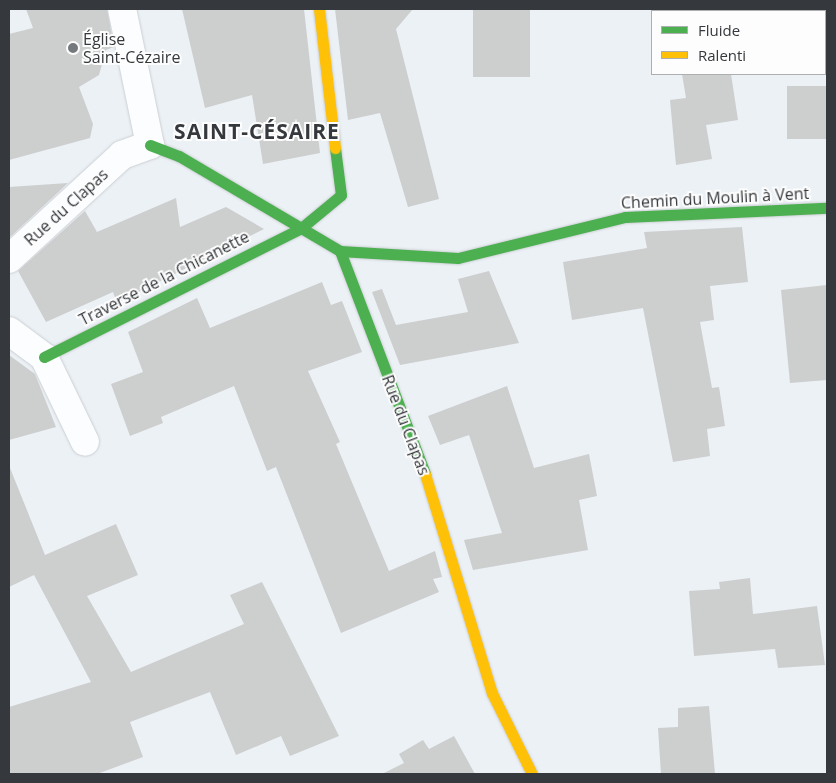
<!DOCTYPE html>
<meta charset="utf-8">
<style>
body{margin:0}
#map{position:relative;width:836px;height:783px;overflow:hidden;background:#ecf1f6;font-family:"Open Sans",sans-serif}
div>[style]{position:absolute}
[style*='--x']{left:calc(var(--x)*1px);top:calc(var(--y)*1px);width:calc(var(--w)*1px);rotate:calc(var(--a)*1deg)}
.building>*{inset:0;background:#cdcece;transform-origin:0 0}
.roads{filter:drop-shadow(0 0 1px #cbcfd2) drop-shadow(0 0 1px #cbcfd2)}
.street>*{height:28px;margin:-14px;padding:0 14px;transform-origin:14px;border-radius:14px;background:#fcfdfe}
.fast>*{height:11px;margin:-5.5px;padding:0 5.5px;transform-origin:5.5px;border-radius:5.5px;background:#4caf50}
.slow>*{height:11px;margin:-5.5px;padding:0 5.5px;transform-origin:5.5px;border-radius:5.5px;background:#ffc107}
.dots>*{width:14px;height:14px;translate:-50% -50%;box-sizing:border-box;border:2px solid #fdfdfd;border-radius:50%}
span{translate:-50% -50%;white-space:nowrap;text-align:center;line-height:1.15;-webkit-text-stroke:4px #fdfdfd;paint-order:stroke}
.poi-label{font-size:16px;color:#35383c}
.left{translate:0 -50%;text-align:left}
.street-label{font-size:16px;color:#35383c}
.district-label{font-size:21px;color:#35383c;font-weight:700;letter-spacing:1px}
.frame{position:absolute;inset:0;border:10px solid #35383c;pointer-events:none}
.legend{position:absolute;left:651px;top:10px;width:175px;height:65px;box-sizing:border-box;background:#fdfdfd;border:1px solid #adaeb0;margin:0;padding:6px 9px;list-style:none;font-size:15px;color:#35383c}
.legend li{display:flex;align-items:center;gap:10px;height:25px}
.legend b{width:25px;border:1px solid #adaeb0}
</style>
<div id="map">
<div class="building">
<div style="clip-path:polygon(26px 9px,107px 9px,114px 47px,106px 50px,99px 75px,79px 87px,93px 124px,90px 138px,9px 160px,9px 34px,33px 28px)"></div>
<div style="clip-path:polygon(182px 9px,304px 9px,320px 153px,263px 164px,252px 95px,205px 108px)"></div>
<div style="clip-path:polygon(335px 9px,413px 9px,396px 29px,439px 199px,408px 207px,380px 113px,348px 120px)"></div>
<div style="left:473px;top:9px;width:57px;height:68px"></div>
<div style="clip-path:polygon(682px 74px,731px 74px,738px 120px,706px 125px,712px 159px,676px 165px,670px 100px,686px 98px)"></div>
<div style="left:827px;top:86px;width:53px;height:40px;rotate:90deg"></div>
<div style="clip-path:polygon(68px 183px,9px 238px,9px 187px)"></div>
<div style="clip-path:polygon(176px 198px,180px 227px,226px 207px,264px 229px,117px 303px,113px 292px,46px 322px,18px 271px,85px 211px,97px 232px)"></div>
<div style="clip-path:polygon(742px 227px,748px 282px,710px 286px,714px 320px,700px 322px,712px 388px,719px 387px,725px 426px,707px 429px,710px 456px,673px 462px,643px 308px,572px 320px,563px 262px,647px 248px,644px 232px)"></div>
<div style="clip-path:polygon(489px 271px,519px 343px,400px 365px,372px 292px,382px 289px,396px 325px,468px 312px,458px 279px)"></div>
<div style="clip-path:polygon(322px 282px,331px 305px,342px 301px,362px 352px,308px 371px,340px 442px,336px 444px,389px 571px,435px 551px,442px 577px,433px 579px,439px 592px,341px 633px,276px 467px,267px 471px,234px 386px,161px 417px,163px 423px,130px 436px,111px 384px,143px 372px,128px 332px,197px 298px,210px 328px)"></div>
<div style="clip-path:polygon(827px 285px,827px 380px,790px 383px,781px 290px)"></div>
<div style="clip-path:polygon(9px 355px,35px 374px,56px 427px,9px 440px)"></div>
<div style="clip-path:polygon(507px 386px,534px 468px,589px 454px,597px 496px,579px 500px,588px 550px,473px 570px,464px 540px,502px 533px,469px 435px,440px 445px,428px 416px)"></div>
<div style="clip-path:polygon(10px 468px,45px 555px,116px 524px,138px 575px,87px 596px,131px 672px,244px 624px,230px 595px,262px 582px,339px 736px,290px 756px,281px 736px,236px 755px,210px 692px,130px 722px,143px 757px,97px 774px,9px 774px,9px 707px,91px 682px,34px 575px,9px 587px)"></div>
<div style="clip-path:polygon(750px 578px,753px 614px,817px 606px,825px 665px,778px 668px,775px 649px,694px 656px,689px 591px,720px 589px,719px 582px)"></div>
<div style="clip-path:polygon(709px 706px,715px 774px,661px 774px,658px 728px,678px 727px,678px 708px)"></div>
<div style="clip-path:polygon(454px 736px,475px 774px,382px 774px,404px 763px,399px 754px,423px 740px,429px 749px)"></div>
</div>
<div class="roads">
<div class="street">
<div style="--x:9;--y:259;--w:154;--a:-42.6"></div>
<div style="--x:122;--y:155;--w:30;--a:-20"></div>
<div style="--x:150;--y:145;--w:139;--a:-101.6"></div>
<div style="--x:9;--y:331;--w:44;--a:36.6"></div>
<div style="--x:44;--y:357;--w:94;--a:64.2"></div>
</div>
<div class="fast">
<div style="--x:150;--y:145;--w:31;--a:21"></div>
<div style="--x:179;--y:156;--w:187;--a:30.5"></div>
<div style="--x:340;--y:251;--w:239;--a:69.1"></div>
<div style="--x:340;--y:251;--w:118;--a:3.4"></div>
<div style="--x:458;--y:258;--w:172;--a:-13.8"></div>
<div style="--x:625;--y:217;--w:202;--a:-2.6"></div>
<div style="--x:44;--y:357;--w:286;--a:-26.6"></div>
<div style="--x:300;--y:229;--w:53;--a:-39.7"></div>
<div style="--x:341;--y:195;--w:47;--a:-97.3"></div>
</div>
<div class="slow">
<div style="--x:319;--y:9;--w:140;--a:83.4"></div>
<div style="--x:425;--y:474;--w:229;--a:73"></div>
<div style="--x:492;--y:693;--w:90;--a:63.7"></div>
</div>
</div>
<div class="dots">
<div style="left:73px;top:48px;background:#75797d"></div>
</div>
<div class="poi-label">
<span class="left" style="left:83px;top:48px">Église<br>Saint-Cézaire</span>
</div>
<div class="street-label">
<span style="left:715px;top:198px;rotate:-3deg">Chemin du Moulin à Vent</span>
<span style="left:66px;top:207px;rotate:-42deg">Rue du Clapas</span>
<span style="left:164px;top:278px;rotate:-27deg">Traverse de la Chicanette</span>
<span style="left:406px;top:425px;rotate:69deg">Rue du Clapas</span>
</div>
<div class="district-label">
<span style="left:257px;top:131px">SAINT-CÉSAIRE</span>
</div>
<div class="frame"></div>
<ul class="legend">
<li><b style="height:6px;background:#4caf50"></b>Fluide</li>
<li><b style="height:6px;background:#ffc107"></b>Ralenti</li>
</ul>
</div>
